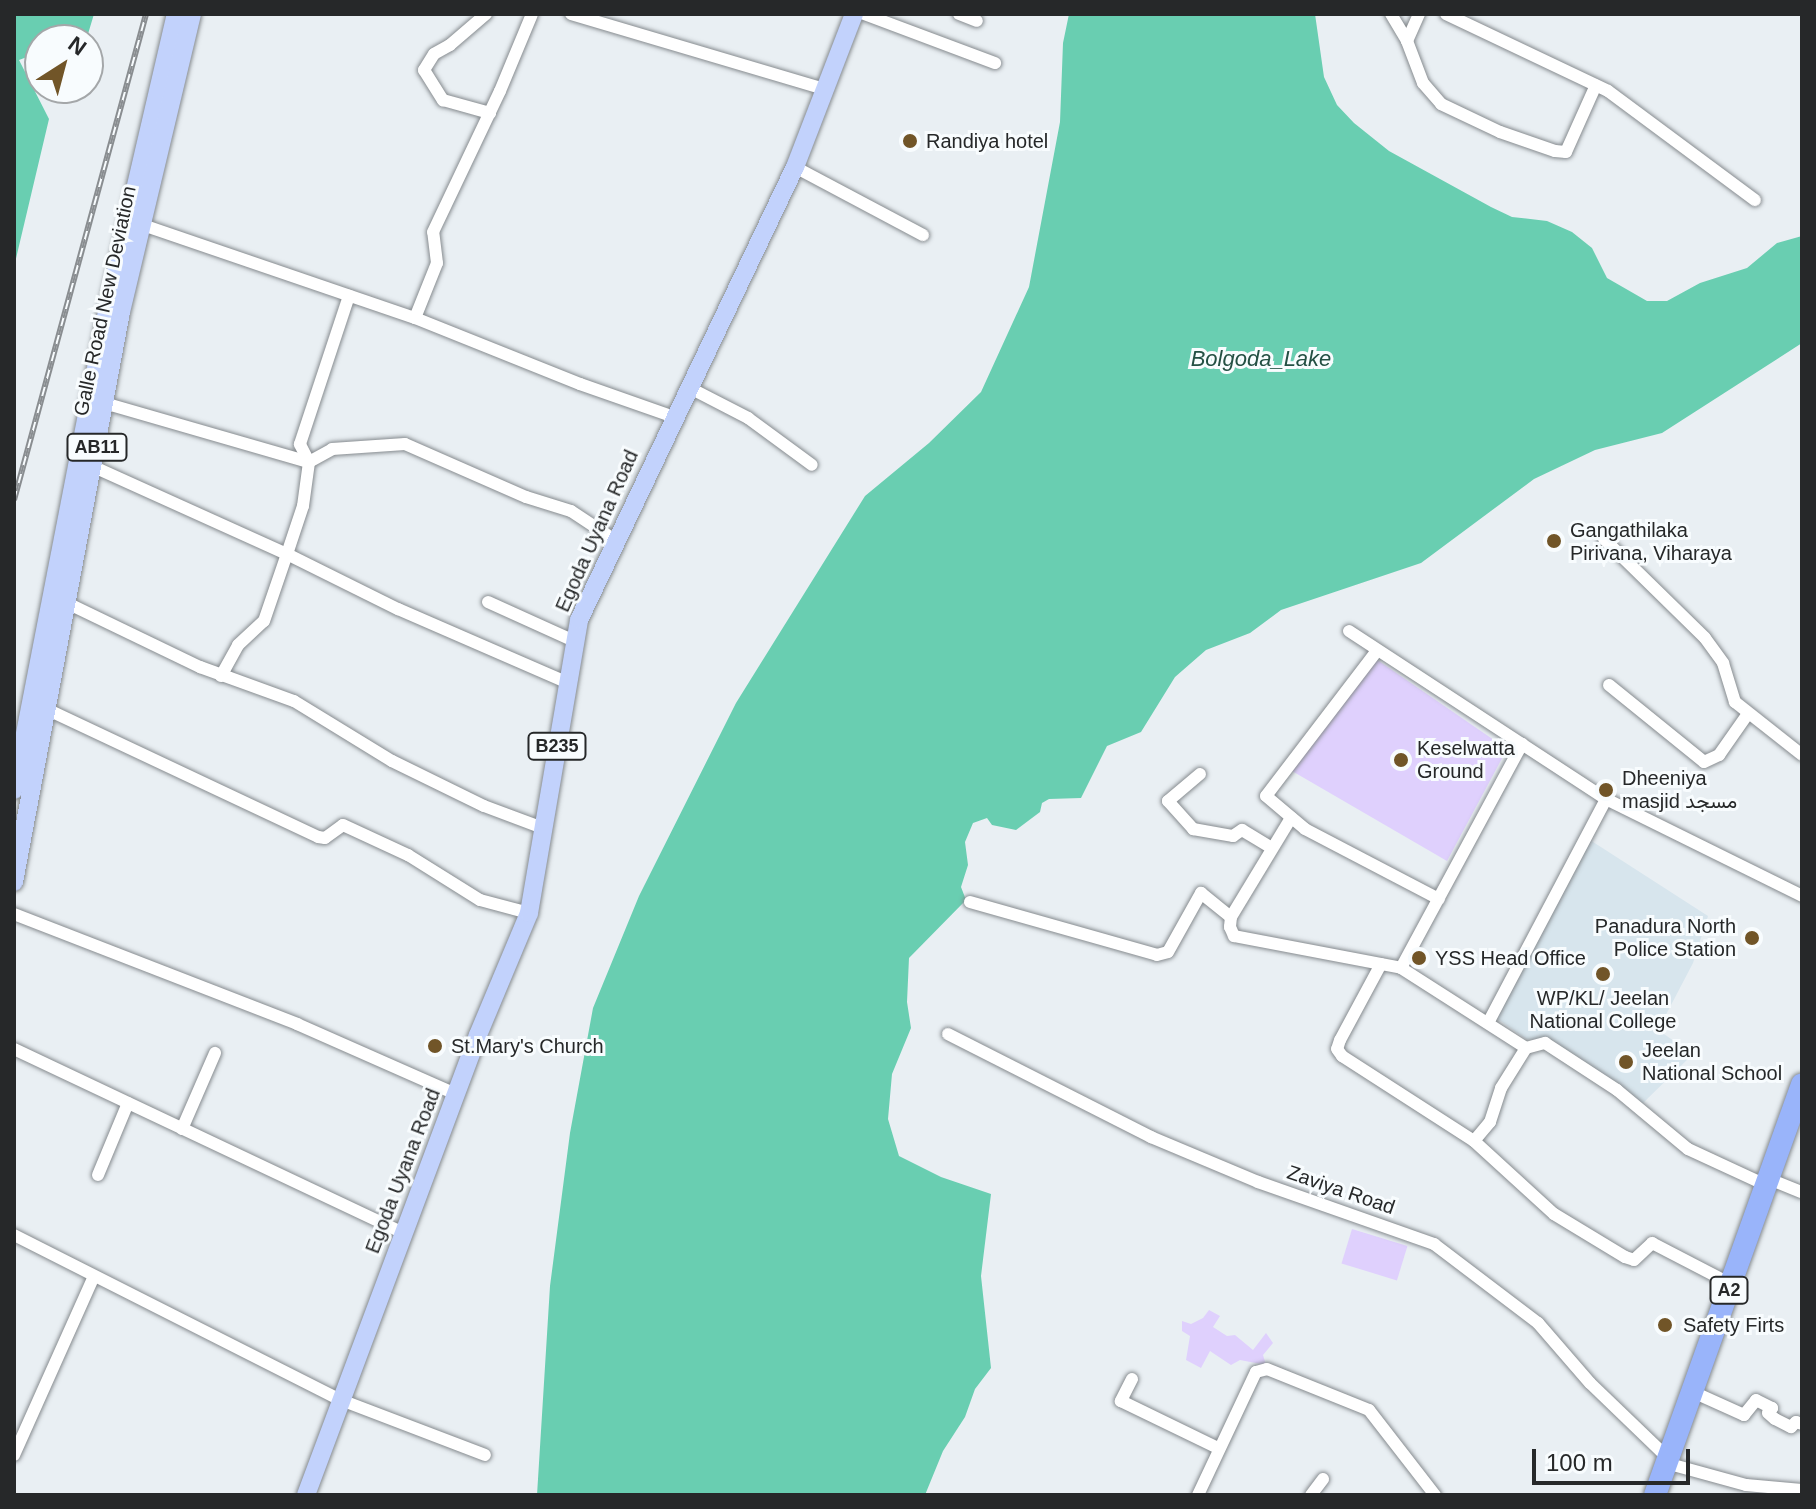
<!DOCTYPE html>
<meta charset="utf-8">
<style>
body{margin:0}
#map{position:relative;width:1816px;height:1509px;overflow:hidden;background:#e9eff3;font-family:Helvetica,Vazirmatn,sans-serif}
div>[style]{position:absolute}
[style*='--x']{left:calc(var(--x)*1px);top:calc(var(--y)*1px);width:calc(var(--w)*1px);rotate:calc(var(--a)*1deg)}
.built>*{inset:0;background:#d7e5ed}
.green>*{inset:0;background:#dfd0fd;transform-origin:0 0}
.water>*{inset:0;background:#69ceb1}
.roads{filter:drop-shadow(0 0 2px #868b8f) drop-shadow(0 0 2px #868b8f)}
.street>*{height:12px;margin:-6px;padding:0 6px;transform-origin:6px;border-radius:6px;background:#fff}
.primary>*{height:18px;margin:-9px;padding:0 9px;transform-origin:9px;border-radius:9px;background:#c2d2fc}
.highway>*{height:22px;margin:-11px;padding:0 11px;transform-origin:11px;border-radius:11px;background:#99b4fa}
.rail>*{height:6px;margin-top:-3px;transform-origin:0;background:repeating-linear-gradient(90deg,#f8fcfe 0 9px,#898d90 0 18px);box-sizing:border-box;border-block:2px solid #898d90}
.dots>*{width:22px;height:22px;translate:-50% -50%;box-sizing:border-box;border:4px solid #f8fcfe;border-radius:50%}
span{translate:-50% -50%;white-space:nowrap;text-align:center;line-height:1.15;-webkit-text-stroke:6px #f8fcfe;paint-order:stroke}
.shield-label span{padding:2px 6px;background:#f8fcfe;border:2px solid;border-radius:6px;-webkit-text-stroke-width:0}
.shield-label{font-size:18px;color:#262829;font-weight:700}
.poi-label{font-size:20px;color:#262829}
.left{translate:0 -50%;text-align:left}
.right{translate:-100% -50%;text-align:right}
.street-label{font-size:20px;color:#262829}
.water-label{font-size:22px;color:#245044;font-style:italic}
.frame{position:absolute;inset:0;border:16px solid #262829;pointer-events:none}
.north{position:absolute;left:24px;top:24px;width:80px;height:80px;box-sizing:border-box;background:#f8fcfe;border:2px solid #a4a7a9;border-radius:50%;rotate:36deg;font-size:22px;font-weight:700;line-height:32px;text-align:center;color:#262829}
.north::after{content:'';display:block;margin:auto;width:28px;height:36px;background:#715528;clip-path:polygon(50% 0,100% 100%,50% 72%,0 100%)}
.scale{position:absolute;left:1532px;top:1449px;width:158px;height:36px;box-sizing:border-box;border:4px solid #262829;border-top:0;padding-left:10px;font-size:24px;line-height:28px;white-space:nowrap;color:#262829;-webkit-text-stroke:6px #f8fcfe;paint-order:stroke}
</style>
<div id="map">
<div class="built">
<div style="clip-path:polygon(1590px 840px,1708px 916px,1693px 963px,1658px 1030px,1693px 1054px,1640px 1106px,1546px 1041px,1526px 1039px,1495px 1017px)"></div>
</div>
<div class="green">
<div style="clip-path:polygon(1376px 659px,1507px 749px,1447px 861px,1292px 771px)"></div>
<div style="left:1352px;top:1229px;width:58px;height:36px;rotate:17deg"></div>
<div style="clip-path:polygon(1209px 1310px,1220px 1316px,1213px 1327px,1227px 1336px,1235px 1335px,1253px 1350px,1266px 1333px,1273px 1343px,1263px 1355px,1266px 1365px,1240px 1360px,1231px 1365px,1210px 1351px,1201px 1368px,1186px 1360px,1190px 1336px,1182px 1331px,1182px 1321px,1191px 1324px,1203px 1318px)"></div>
</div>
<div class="water">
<div style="clip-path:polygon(14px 14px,94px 14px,88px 34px,72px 40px,40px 40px,40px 52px,19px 60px,49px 119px,14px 267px)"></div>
<div style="clip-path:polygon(1069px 14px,1315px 14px,1324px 77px,1337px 105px,1354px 123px,1389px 151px,1491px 207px,1512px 217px,1547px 221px,1572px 232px,1592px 248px,1607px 278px,1647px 301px,1667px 301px,1700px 283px,1747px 268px,1777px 243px,1802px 236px,1802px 343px,1662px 433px,1595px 450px,1534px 479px,1421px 563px,1281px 610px,1250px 633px,1206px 650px,1175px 677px,1141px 732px,1107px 746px,1081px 798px,1049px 799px,1042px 803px,1040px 812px,1016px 830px,992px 825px,987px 818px,973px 823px,965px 842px,968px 865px,961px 887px,966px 900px,909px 958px,907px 1002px,911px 1028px,892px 1074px,888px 1119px,899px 1156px,941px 1177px,991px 1194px,981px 1276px,991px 1368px,975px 1389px,965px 1417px,943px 1451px,925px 1495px,537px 1495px,550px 1286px,570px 1133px,593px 1008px,639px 896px,736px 703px,865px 496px,929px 443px,981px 392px,1029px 287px,1060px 122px,1063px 43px)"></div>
</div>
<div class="roads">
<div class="street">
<div style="--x:486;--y:14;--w:48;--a:139.3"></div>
<div style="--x:450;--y:45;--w:18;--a:151"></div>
<div style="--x:434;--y:54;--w:19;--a:122"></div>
<div style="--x:424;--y:70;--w:36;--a:58"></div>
<div style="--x:443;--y:100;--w:49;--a:15.5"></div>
<div style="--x:571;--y:14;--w:265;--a:16.5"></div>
<div style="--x:864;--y:14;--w:140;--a:20.5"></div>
<div style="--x:959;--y:14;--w:19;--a:21"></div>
<div style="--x:1391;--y:14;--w:31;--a:59"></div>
<div style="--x:1407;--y:41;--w:45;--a:69.1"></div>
<div style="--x:1423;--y:83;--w:28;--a:49"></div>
<div style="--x:1441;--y:104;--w:65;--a:25.4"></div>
<div style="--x:1500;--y:132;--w:58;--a:19.1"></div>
<div style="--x:1555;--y:151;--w:11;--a:5"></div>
<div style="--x:1566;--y:152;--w:73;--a:-65.9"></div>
<div style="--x:1446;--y:14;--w:179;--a:25.4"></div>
<div style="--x:1608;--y:91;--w:183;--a:36.6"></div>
<div style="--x:1407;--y:41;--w:30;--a:-66"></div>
<div style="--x:795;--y:167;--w:145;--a:28"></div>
<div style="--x:143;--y:225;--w:287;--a:18.9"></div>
<div style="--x:415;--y:318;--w:178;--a:21.8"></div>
<div style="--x:580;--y:384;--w:100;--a:19.3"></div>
<div style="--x:415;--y:318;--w:59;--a:-68.2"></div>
<div style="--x:437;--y:263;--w:31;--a:-97"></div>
<div style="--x:433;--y:232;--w:156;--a:-64.6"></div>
<div style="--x:500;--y:91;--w:83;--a:-67.4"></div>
<div style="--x:688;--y:387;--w:68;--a:27.3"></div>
<div style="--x:748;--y:418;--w:79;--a:36.3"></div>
<div style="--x:101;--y:399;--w:12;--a:31"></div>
<div style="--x:111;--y:405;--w:206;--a:16.1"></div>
<div style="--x:309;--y:462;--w:26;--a:-29"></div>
<div style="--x:332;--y:449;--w:73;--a:-3.9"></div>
<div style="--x:405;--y:444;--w:132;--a:23.7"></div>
<div style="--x:526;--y:497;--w:47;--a:17.3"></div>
<div style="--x:571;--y:511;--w:53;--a:33.4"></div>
<div style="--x:94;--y:467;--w:212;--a:24.3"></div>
<div style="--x:287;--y:554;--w:124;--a:26.4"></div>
<div style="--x:398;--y:609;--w:185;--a:23.5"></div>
<div style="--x:1604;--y:539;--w:141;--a:44.4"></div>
<div style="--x:1705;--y:638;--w:31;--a:54"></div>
<div style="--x:1723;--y:663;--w:41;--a:72.9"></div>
<div style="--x:1735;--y:702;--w:85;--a:38.3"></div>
<div style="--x:488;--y:602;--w:94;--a:24.4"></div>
<div style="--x:67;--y:603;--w:148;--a:25.7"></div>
<div style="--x:200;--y:667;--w:100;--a:19.9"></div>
<div style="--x:294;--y:701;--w:115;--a:31.5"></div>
<div style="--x:392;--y:761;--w:102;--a:26.1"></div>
<div style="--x:484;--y:806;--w:66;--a:20.4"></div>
<div style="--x:1349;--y:631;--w:307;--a:33.2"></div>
<div style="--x:1606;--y:799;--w:219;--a:26.3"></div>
<div style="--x:1376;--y:652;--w:181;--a:127.4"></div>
<div style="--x:1266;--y:796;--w:51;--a:40.2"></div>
<div style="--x:1305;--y:829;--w:151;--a:27.6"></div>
<div style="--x:221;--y:676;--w:35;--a:-61"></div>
<div style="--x:238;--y:645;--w:35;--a:-43"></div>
<div style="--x:264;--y:621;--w:71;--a:-71.1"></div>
<div style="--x:287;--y:554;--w:51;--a:-71.6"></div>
<div style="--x:303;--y:506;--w:44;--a:-82.2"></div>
<div style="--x:309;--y:462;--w:20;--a:-117"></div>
<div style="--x:300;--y:444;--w:156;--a:-71.7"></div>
<div style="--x:1609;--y:685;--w:122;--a:39"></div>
<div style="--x:1704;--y:762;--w:17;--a:-25"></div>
<div style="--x:1719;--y:755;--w:49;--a:-55"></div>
<div style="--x:42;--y:707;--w:305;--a:25.2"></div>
<div style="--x:318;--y:837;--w:7;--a:8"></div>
<div style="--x:325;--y:838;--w:22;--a:-36"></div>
<div style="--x:343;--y:825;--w:72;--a:24.8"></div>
<div style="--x:408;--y:855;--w:85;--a:32"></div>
<div style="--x:480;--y:900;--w:51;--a:14.9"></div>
<div style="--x:1200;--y:774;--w:42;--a:139.8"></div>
<div style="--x:1168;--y:801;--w:38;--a:48"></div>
<div style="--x:1193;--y:829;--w:41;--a:9.9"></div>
<div style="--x:1233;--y:836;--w:11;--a:-34"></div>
<div style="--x:1242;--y:830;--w:35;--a:31"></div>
<div style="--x:970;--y:902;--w:194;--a:15.8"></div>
<div style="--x:1157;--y:955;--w:11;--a:-15"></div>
<div style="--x:1168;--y:952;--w:68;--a:-60.8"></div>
<div style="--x:1201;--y:893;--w:38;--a:39"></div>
<div style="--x:1231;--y:917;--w:10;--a:96"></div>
<div style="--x:1230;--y:927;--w:10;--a:66"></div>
<div style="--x:1234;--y:936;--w:170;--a:10.8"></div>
<div style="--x:1401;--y:968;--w:148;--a:32.6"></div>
<div style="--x:1526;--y:1048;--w:20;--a:-15"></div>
<div style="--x:1545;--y:1043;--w:86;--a:33.1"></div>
<div style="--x:1617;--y:1090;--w:92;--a:39.7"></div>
<div style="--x:1688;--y:1149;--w:86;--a:24.8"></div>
<div style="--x:14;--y:914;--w:304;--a:21.2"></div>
<div style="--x:297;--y:1024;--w:174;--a:23.8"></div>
<div style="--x:1231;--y:917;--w:116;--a:-58.8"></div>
<div style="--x:1381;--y:964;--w:86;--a:118.3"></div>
<div style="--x:1340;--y:1040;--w:9;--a:108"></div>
<div style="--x:1337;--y:1049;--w:9;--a:54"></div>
<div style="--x:1342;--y:1056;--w:157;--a:32.8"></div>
<div style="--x:1474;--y:1141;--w:108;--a:42.4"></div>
<div style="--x:1554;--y:1214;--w:83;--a:31.2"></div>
<div style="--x:1625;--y:1257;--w:9;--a:18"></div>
<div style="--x:1634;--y:1260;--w:25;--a:-43"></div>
<div style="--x:1652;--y:1243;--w:89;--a:27.4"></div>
<div style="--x:1401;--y:968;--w:255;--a:-61.6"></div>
<div style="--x:1488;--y:1023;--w:253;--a:-62.2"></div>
<div style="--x:948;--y:1034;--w:228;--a:26.9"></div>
<div style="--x:1151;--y:1137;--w:116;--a:22.8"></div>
<div style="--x:1258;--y:1182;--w:187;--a:19.4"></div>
<div style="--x:1434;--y:1244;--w:131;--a:37.2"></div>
<div style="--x:1538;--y:1323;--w:79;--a:49.1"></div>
<div style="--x:1590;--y:1383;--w:108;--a:43.9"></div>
<div style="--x:14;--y:1049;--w:431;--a:25.3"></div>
<div style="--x:182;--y:1129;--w:83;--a:-66.5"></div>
<div style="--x:1474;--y:1141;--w:25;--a:-50"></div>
<div style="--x:1490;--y:1122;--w:36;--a:-72"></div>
<div style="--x:1501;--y:1088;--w:47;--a:-58"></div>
<div style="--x:98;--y:1175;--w:78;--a:-67.4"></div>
<div style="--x:1769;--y:1179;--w:35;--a:22"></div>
<div style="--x:14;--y:1235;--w:366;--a:26.8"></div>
<div style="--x:341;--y:1400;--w:154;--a:20.9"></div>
<div style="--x:1132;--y:1379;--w:25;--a:117"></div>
<div style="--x:1121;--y:1401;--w:108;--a:25.9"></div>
<div style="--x:1693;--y:1392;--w:56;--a:24.3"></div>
<div style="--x:1744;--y:1415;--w:19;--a:-51"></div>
<div style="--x:1756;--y:1400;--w:18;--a:27"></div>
<div style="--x:1772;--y:1408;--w:6;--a:129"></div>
<div style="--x:1768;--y:1413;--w:9;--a:41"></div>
<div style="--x:1775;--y:1419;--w:18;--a:27"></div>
<div style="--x:1791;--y:1427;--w:7;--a:-45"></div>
<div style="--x:1796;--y:1422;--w:6;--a:18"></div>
<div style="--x:14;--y:1455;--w:194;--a:-65.9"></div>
<div style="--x:1666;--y:1463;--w:83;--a:15.4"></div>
<div style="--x:1746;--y:1485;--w:56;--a:5.1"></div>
<div style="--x:1198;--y:1495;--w:136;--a:-64.8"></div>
<div style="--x:1256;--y:1372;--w:11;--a:-15"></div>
<div style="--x:1267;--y:1369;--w:110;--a:21.9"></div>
<div style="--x:1369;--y:1410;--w:108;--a:52.2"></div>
<div style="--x:1311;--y:1495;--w:20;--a:-53"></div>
</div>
<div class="primary">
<div style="--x:14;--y:790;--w:489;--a:-79"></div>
<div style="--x:107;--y:310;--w:304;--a:-76.9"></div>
<div style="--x:14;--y:882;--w:580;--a:-79.37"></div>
<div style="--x:121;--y:312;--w:306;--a:-76.6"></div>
<div style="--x:306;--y:1495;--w:491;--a:-69.5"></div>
<div style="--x:478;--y:1035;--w:132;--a:-67.3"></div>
<div style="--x:529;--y:913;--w:297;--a:-80.3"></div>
<div style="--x:579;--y:620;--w:502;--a:-64.51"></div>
<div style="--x:795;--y:167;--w:164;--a:-68.9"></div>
</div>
<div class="highway">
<div style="--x:1655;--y:1495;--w:436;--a:-70.3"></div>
</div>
</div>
<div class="rail">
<div style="--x:14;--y:500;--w:504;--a:-74.8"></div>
</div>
<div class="dots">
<div style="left:910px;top:141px;background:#715528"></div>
<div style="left:1554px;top:541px;background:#715528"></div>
<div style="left:1401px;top:760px;background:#715528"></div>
<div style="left:1606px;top:790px;background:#715528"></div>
<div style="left:1752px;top:938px;background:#715528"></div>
<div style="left:1419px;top:958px;background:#715528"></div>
<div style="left:1603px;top:974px;background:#715528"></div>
<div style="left:435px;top:1046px;background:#715528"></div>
<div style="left:1626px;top:1062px;background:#715528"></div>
<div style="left:1665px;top:1325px;background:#715528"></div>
</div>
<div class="shield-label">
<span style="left:97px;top:447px">AB11</span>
<span style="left:557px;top:746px">B235</span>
<span style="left:1729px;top:1290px">A2</span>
</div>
<div class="poi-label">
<span class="left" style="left:926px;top:141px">Randiya hotel</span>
<span class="left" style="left:1570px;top:542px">Gangathilaka<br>Pirivana, Viharaya</span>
<span class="left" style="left:1417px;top:760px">Keselwatta<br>Ground</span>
<span class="left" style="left:1622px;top:790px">Dheeniya<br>masjid مسجد</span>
<span class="right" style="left:1736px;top:938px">Panadura North<br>Police Station</span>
<span class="left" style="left:1435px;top:958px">YSS Head Office</span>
<span style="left:1603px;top:1010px">WP/KL/ Jeelan<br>National College</span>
<span class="left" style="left:451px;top:1046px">St.Mary's Church</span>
<span class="left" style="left:1642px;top:1062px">Jeelan<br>National School</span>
<span class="left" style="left:1683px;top:1325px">Safety Firts</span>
</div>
<div class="street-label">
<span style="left:105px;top:301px;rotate:-78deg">Galle Road New Deviation</span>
<span style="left:597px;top:531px;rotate:-66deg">Egoda Uyana Road</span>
<span style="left:403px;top:1171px;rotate:-69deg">Egoda Uyana Road</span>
<span style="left:1341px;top:1190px;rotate:19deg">Zaviya Road</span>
</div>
<div class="water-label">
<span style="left:1261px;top:359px">Bolgoda_Lake</span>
</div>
<div class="frame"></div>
<div class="north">N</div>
<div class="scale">100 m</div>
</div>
